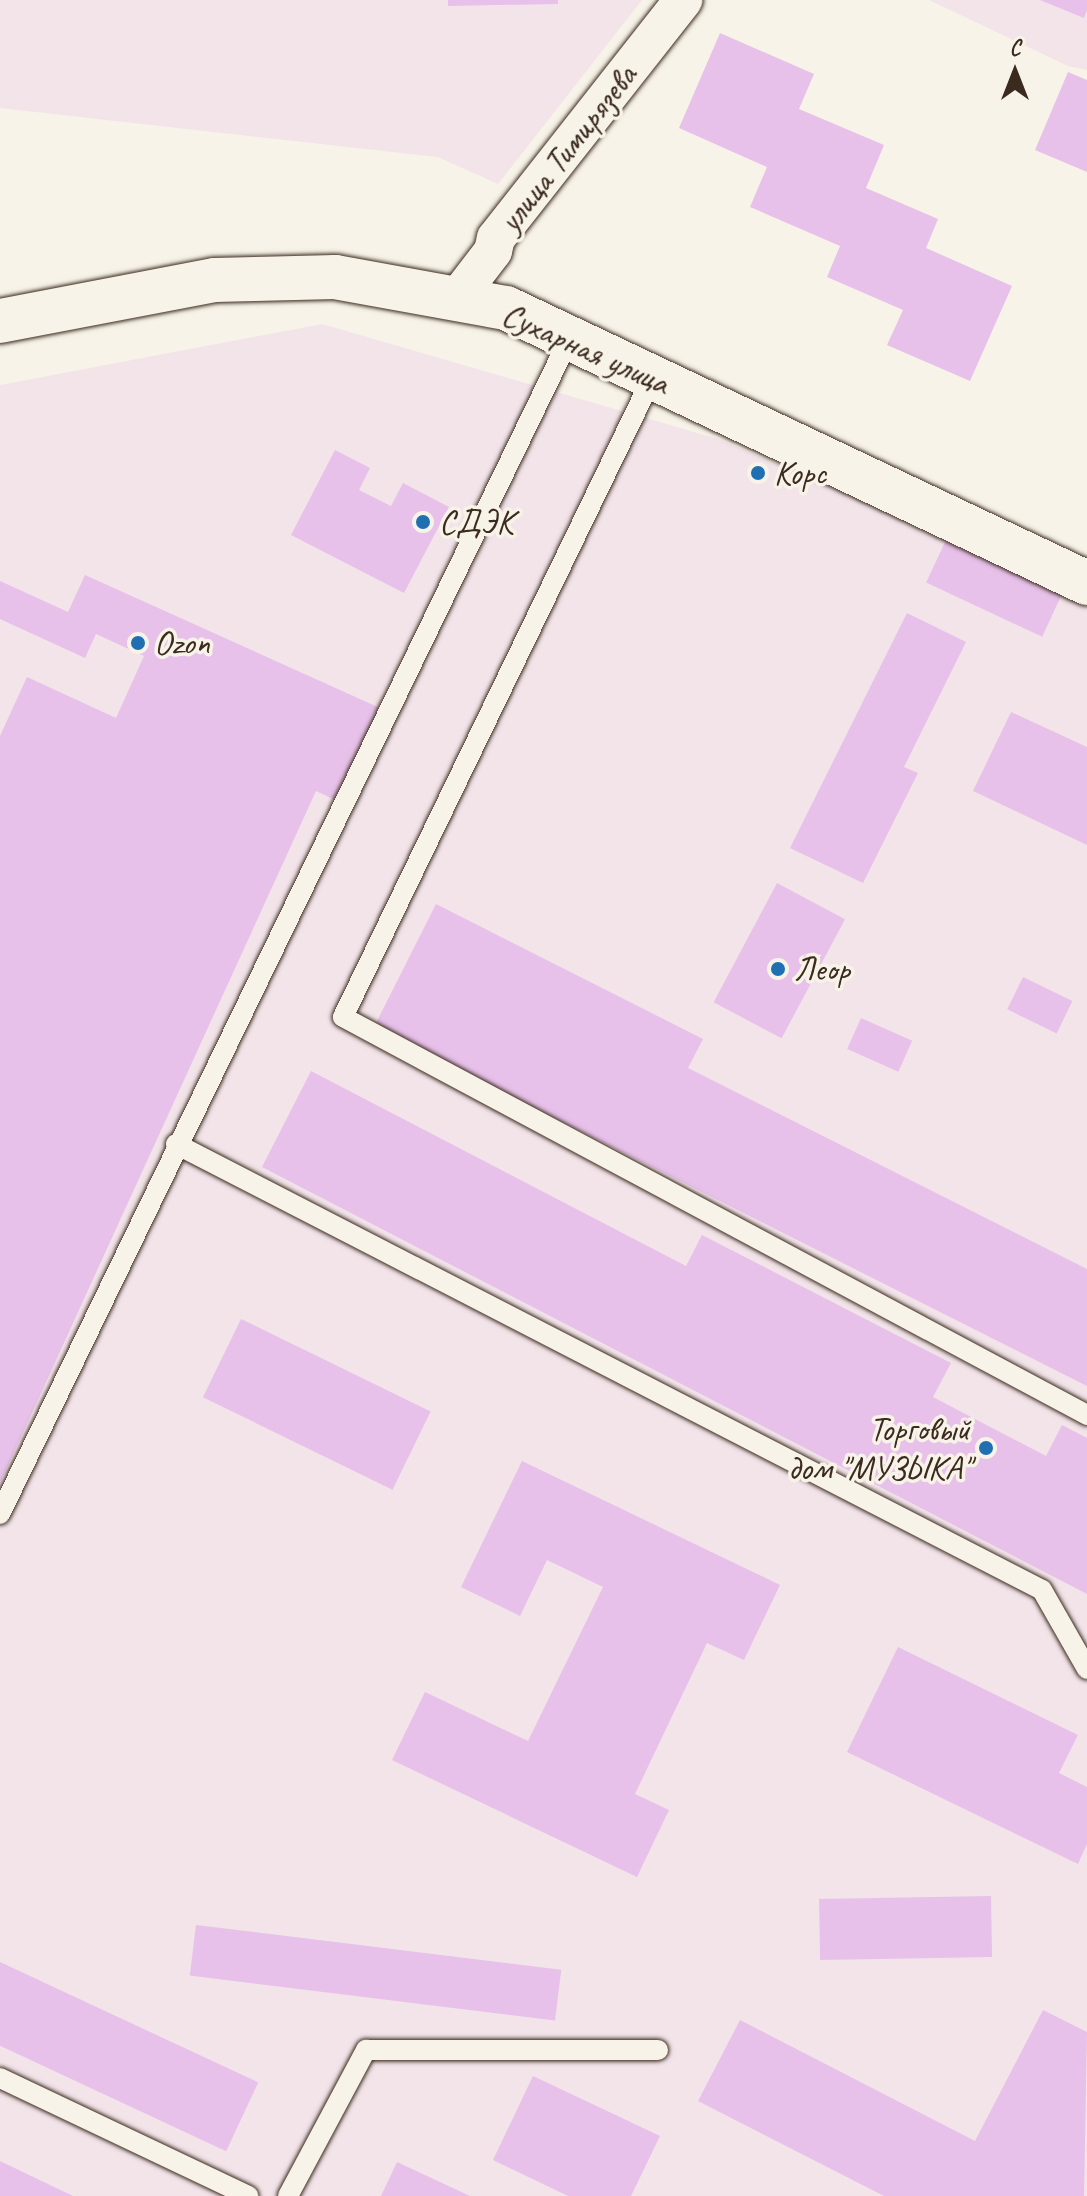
<!DOCTYPE html>
<meta charset="utf-8">
<style>
body{margin:0}
#map{position:relative;width:1087px;height:2196px;overflow:hidden;background:#f7f3e8;font-family:Caveat,sans-serif}
div>[style]{position:absolute}
[style*='--x']{left:calc(var(--x)*1px);top:calc(var(--y)*1px);width:calc(var(--w)*1px);rotate:calc(var(--a)*1deg)}
.built>*{inset:0;background:#f2e4e9}
.building>*{inset:0;background:#e7c1ea;transform-origin:0 0}
.roads{filter:drop-shadow(0 0 2px #3b2a1e) drop-shadow(0 0 2px #3b2a1e)}
.service>*{height:20px;margin:-10px;padding:0 10px;transform-origin:10px;border-radius:10px;background:#f7f3e8}
.minor>*{height:38px;margin:-19px;padding:0 19px;transform-origin:19px;border-radius:19px;background:#f7f3e8}
.tertiary>*{height:44px;margin:-22px;padding:0 22px;transform-origin:22px;border-radius:22px;background:#f7f3e8}
.dots>*{width:22px;height:22px;translate:-50% -50%;box-sizing:border-box;border:4px solid #f7f3e8;border-radius:50%}
span{translate:-50% -50%;white-space:nowrap;text-align:center;line-height:1.15;-webkit-text-stroke:7px #f7f3e8;paint-order:stroke}
.street-label{font-size:34px;color:#3b2a1e}
.poi-label{font-size:34px;color:#3b2a1e}
.left{translate:0 -50%;text-align:left}
.right{translate:-100% -50%;text-align:right}
.north{position:absolute;left:975px;top:32px;width:80px;height:80px;-webkit-text-stroke:6px #f7f3e8;paint-order:stroke;rotate:0deg;font-size:22px;font-weight:700;line-height:32px;text-align:center;color:#3b2a1e}
.north::after{content:'';display:block;margin:auto;width:28px;height:36px;background:#3b2a1e;clip-path:polygon(50% 0,100% 100%,50% 72%,0 100%)}
</style>
<div id="map">
<div class="built">
<div style="clip-path:polygon(0 0,642px 0,498px 184px,438px 157px,0 108px)"></div>
<div style="clip-path:polygon(929px 0,1087px 0,1087px 70px,1068px 66px)"></div>
<div style="clip-path:polygon(322px 324px,718px 439px,969px 545px,1087px 602px,1087px 2196px,0 2196px,0 385px)"></div>
</div>
<div class="building">
<div style="clip-path:polygon(448px 0,558px 0,558px 4px,448px 6px)"></div>
<div style="clip-path:polygon(1040px 0,1087px 0,1087px 10px,1084px 18px)"></div>
<div style="clip-path:polygon(720px 33px,814px 74px,799px 109px,884px 145px,866px 188px,938px 219px,926px 248px,1012px 286px,970px 381px,887px 345px,903px 310px,827px 277px,840px 246px,750px 207px,767px 167px,679px 128px)"></div>
<div style="clip-path:polygon(1068px 72px,1087px 80px,1087px 172px,1035px 150px)"></div>
<div style="clip-path:polygon(335px 450px,370px 468px,359px 490px,391px 506px,403px 483px,449px 507px,404px 593px,291px 535px)"></div>
<div style="left:946px;top:540px;width:128px;height:47px;rotate:25deg"></div>
<div style="clip-path:polygon(85px 575px,391px 713px,348px 806px,316px 791px,0 1483px,0 736px,27px 677px,116px 718px,144px 656px,96px 634px,85px 658px,0 619px,0 581px,68px 612px)"></div>
<div style="clip-path:polygon(907px 613px,966px 642px,904px 767px,918px 773px,863px 883px,790px 848px)"></div>
<div style="clip-path:polygon(1011px 712px,1087px 747px,1087px 845px,973px 791px)"></div>
<div style="left:777px;top:883px;width:77px;height:135px;rotate:28deg"></div>
<div style="clip-path:polygon(436px 904px,703px 1039px,688px 1068px,1087px 1269px,1087px 1386px,374px 1027px)"></div>
<div style="left:1023px;top:977px;width:55px;height:36px;rotate:26deg"></div>
<div style="left:861px;top:1018px;width:56px;height:34px;rotate:24deg"></div>
<div style="clip-path:polygon(311px 1071px,686px 1266px,702px 1235px,951px 1363px,933px 1397px,1046px 1456px,1062px 1425px,1087px 1438px,1087px 1594px,262px 1167px)"></div>
<div style="left:241px;top:1319px;width:211px;height:87px;rotate:26deg"></div>
<div style="clip-path:polygon(522px 1461px,780px 1585px,744px 1660px,707px 1643px,635px 1794px,669px 1810px,637px 1877px,392px 1760px,425px 1692px,528px 1741px,603px 1587px,547px 1560px,520px 1616px,461px 1587px)"></div>
<div style="clip-path:polygon(898px 1647px,1078px 1735px,1059px 1773px,1087px 1787px,1087px 1844px,1078px 1864px,847px 1752px)"></div>
<div style="left:991px;top:1896px;width:61px;height:172px;rotate:89deg"></div>
<div style="left:196px;top:1925px;width:368px;height:51px;rotate:7deg"></div>
<div style="left:0;top:1962px;width:285px;height:76px;rotate:25deg"></div>
<div style="clip-path:polygon(1043px 2010px,1087px 2032px,1084px 2196px,884px 2196px,698px 2101px,740px 2020px,975px 2141px)"></div>
<div style="clip-path:polygon(533px 2076px,660px 2136px,631px 2196px,568px 2196px,493px 2160px)"></div>
<div style="clip-path:polygon(0 2161px,73px 2196px,0 2196px)"></div>
<div style="clip-path:polygon(397px 2162px,470px 2196px,381px 2196px)"></div>
</div>
<div class="roads">
<div class="service">
<div style="--x:653;--y:376;--w:712;--a:115.81"></div>
<div style="--x:343;--y:1017;--w:844;--a:28.14"></div>
<div style="--x:176;--y:1144;--w:974;--a:27.25"></div>
<div style="--x:1042;--y:1590;--w:91;--a:60.3"></div>
<div style="--x:0;--y:1514;--w:1308;--a:-64.16"></div>
<div style="--x:0;--y:2078;--w:275;--a:25.4"></div>
<div style="--x:288;--y:2196;--w:166;--a:-61.9"></div>
<div style="--x:366;--y:2050;--w:292;--a:0"></div>
</div>
<div class="minor">
<div style="--x:457;--y:298;--w:59;--a:-52.5"></div>
<div style="--x:493;--y:251;--w:13;--a:-77"></div>
<div style="--x:496;--y:238;--w:303;--a:-51.8"></div>
</div>
<div class="tertiary">
<div style="--x:0;--y:321;--w:219;--a:-10.8"></div>
<div style="--x:215;--y:280;--w:120;--a:-1.4"></div>
<div style="--x:335;--y:277;--w:174;--a:10.3"></div>
<div style="--x:506;--y:308;--w:643;--a:25.33"></div>
</div>
</div>
<div class="dots">
<div style="left:758px;top:473px;background:#1f6fb2"></div>
<div style="left:423px;top:522px;background:#1f6fb2"></div>
<div style="left:138px;top:643px;background:#1f6fb2"></div>
<div style="left:778px;top:969px;background:#1f6fb2"></div>
<div style="left:986px;top:1448px;background:#1f6fb2"></div>
</div>
<div class="street-label">
<span style="left:567px;top:148px;rotate:-52deg">улица Тимирязева</span>
<span style="left:586px;top:348px;rotate:24deg">Сухарная улица</span>
</div>
<div class="poi-label">
<span class="left" style="left:774px;top:473px">Корс</span>
<span class="left" style="left:439px;top:522px">СДЭК</span>
<span class="left" style="left:154px;top:643px">Ozon</span>
<span class="left" style="left:794px;top:969px">Леор</span>
<span class="right" style="left:970px;top:1448px">Торговый<br>дом "МУЗЫКА"</span>
</div>
<div class="north">С</div>
</div>
